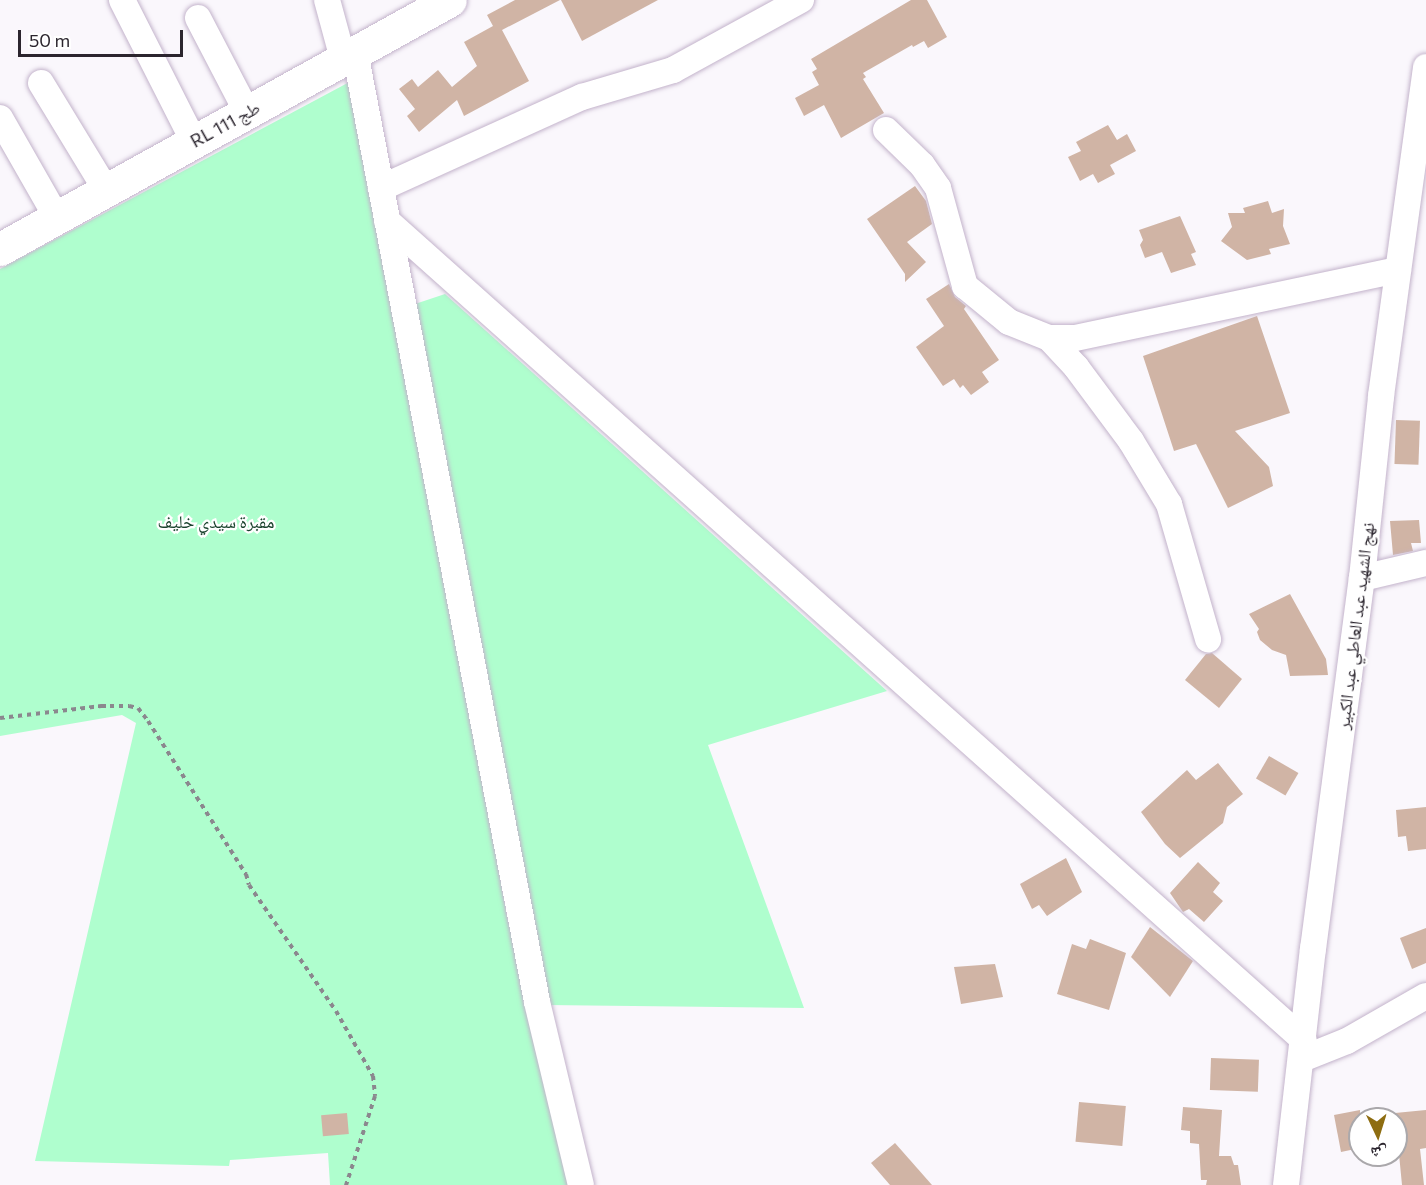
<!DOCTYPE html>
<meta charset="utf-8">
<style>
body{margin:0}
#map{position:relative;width:1426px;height:1185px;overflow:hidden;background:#faf7fc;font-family:Commissioner,"Noto Naskh Arabic",sans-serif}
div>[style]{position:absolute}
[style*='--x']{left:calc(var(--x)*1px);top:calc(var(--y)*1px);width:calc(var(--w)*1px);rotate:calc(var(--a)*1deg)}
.green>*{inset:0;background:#affece}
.building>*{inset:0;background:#d0b4a5;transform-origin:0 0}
.path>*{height:4px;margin-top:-2px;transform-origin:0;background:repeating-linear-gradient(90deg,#8b878e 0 4.5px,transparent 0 9px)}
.roads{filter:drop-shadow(0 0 2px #c3b3cb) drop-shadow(0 0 2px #c3b3cb)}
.minor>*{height:26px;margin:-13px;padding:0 13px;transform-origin:13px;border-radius:13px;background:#fff}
.tertiary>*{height:33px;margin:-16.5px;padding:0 16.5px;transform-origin:16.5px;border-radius:16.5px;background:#fff}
span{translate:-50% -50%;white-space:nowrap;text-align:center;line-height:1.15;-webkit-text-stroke:4.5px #fff;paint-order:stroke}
.street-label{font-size:18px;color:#2b252e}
.park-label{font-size:18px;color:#1a432d}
.north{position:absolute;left:1348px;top:1107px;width:60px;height:60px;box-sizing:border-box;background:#fff;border:2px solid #aaa8ab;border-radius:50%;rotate:176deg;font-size:16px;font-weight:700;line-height:24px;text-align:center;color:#2b252e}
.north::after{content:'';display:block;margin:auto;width:21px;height:27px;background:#8e6d11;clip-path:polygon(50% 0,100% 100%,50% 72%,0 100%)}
.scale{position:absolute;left:18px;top:30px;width:165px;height:27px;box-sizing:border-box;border:3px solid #2b252e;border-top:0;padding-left:8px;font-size:18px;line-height:21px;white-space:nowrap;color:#2b252e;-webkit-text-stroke:4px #fff;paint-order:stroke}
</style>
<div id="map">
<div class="green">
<div style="clip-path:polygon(355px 79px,507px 916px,571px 1185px,330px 1185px,328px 1153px,230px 1160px,229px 1166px,35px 1161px,136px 723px,122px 715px,0 736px,0 269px)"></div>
<div style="clip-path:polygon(445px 294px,887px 691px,708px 745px,804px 1008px,546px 1005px,412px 305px)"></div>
</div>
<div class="building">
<div style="clip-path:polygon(515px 0,560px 0,502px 30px,529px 81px,464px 116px,457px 100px,419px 132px,407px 116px,415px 109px,399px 89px,412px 79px,418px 87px,438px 70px,452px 87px,477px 66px,464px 42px,493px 26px,487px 15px)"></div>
<div style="clip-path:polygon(561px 0,658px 0,582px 41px)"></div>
<div style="clip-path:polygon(911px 0,927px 0,947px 37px,928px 48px,924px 41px,913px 47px,912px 45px,863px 73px,866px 77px,863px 79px,884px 113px,841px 138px,824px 105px,804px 116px,795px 98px,819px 85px,812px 72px,817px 69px,811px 59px)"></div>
<div style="clip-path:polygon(1108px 125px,1117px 140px,1127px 134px,1136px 151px,1110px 165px,1115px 174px,1098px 183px,1093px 174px,1080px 181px,1068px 157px,1081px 151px,1076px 142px)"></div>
<div style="clip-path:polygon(915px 186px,926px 201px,932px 224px,907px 242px,926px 262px,905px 282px,905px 274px,867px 219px)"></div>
<div style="clip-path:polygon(1268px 201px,1272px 213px,1284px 209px,1283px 226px,1290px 244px,1269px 249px,1271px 254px,1247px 260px,1221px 241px,1232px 227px,1228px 213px,1245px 213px,1243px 208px)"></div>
<div style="clip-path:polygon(1180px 216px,1196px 252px,1191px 254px,1196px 265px,1171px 273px,1162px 252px,1145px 258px,1140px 245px,1143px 240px,1139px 230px)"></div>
<div style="clip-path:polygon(949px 284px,955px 297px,966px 306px,964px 309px,999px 360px,982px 372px,989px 382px,971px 395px,963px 385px,960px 388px,954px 379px,943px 386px,916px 347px,944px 326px,926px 299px)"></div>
<div style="clip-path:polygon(1257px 316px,1290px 413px,1235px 431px,1269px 467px,1273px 486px,1228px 508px,1196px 444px,1174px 451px,1143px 356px)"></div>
<div style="left:1396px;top:420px;width:24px;height:44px;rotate:2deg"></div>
<div style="clip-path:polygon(1419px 520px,1421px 543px,1411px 543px,1413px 551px,1393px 555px,1390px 521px)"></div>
<div style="clip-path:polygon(1290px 594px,1326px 659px,1328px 675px,1290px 676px,1286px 655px,1272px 650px,1260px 640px,1257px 632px,1259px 629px,1249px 614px)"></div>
<div style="clip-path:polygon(1212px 653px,1242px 679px,1219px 708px,1185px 680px,1206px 654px)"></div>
<div style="left:1269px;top:756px;width:34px;height:26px;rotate:30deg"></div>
<div style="clip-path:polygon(1218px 763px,1243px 794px,1227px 807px,1223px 823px,1180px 858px,1165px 844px,1141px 812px,1187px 770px,1196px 780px)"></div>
<div style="clip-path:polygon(1426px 807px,1426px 849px,1408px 851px,1406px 836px,1398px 837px,1396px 810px)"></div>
<div style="clip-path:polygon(1066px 858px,1082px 892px,1047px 916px,1039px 905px,1032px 909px,1020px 884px)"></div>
<div style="clip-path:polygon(1198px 862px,1220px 883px,1213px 892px,1223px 901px,1204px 922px,1189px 909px,1183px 912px,1170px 893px)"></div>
<div style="clip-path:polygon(1150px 927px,1193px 961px,1170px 997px,1131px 957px)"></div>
<div style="clip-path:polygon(1426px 928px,1426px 963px,1412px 969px,1400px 938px)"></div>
<div style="clip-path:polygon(1090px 939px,1126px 953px,1109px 1010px,1057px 994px,1072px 944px,1086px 949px)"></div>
<div style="clip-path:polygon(995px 964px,1003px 997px,961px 1004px,954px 967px)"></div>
<div style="left:1211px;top:1058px;width:48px;height:32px;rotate:2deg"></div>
<div style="left:1079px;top:1102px;width:47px;height:40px;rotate:5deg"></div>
<div style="clip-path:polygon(1183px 1107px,1222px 1110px,1219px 1156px,1231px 1156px,1234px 1165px,1238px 1165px,1241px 1185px,1206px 1185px,1207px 1180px,1201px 1180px,1199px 1144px,1190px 1143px,1190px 1131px,1181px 1130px)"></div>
<div style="clip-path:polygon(1360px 1110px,1360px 1148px,1341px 1152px,1334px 1115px)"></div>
<div style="clip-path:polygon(1426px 1110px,1426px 1148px,1420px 1149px,1424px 1185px,1402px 1185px,1395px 1113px)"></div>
<div style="left:347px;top:1113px;width:21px;height:26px;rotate:85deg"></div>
<div style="clip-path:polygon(895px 1143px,932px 1185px,890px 1185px,871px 1163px)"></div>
</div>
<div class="path">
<div style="--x:0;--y:718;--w:102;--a:-6.8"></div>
<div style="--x:101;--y:706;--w:28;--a:0"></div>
<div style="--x:129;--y:706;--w:9;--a:13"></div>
<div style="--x:138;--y:708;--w:16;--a:52"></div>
<div style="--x:148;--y:721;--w:182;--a:57.4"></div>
<div style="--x:246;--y:874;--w:11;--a:75"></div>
<div style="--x:249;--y:885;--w:153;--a:55.4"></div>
<div style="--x:336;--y:1011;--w:75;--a:60.4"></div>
<div style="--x:373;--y:1076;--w:20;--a:84"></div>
<div style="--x:375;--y:1096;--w:94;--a:108"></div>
</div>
<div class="roads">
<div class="minor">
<div style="--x:122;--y:0;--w:159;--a:63.1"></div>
<div style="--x:327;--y:0;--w:61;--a:74.8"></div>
<div style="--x:198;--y:18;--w:106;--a:62.5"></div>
<div style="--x:355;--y:52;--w:967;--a:79.15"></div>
<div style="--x:537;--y:1002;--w:188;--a:76.5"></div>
<div style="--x:41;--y:83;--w:125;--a:58.7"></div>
<div style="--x:0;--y:118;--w:115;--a:60.3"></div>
<div style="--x:886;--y:130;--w:50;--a:44.2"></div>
<div style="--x:922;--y:165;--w:28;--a:55"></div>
<div style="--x:938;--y:188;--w:102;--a:74.6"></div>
<div style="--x:965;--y:286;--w:57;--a:39.3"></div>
<div style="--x:1009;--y:322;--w:43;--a:21.8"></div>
<div style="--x:1049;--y:338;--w:26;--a:0"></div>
<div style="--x:1075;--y:338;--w:330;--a:-11.9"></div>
<div style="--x:381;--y:188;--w:221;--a:-24.4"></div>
<div style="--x:582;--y:97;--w:95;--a:-16.5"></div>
<div style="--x:673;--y:70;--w:146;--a:-28.7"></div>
<div style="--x:387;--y:221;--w:1229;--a:41.77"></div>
<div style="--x:1049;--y:338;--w:40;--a:47"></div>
<div style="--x:1076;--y:367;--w:92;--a:53.4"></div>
<div style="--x:1131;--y:441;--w:74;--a:58.9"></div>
<div style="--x:1169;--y:504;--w:141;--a:73.9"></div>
<div style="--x:1362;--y:578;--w:66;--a:-13.2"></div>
<div style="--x:1302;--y:1059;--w:48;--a:-21.8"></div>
<div style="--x:1347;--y:1041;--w:91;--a:-29.7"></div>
<div style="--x:1286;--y:1185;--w:238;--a:-83.5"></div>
<div style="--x:1313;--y:949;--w:374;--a:-82.5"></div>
<div style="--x:1362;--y:578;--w:183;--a:-84"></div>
<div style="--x:1381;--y:396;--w:332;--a:-82.2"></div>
</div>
<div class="tertiary">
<div style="--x:0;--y:249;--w:514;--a:-28.96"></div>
</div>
</div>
<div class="street-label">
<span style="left:225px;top:124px;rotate:-29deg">RL طج 111</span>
<span style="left:1355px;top:626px;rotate:-83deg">نهج الشهيد عبد العاطي عبد الكبير</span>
</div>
<div class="park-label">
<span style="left:216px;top:521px">مقبرة سيدي خليف</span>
</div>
<div class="north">ش</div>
<div class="scale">50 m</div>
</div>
